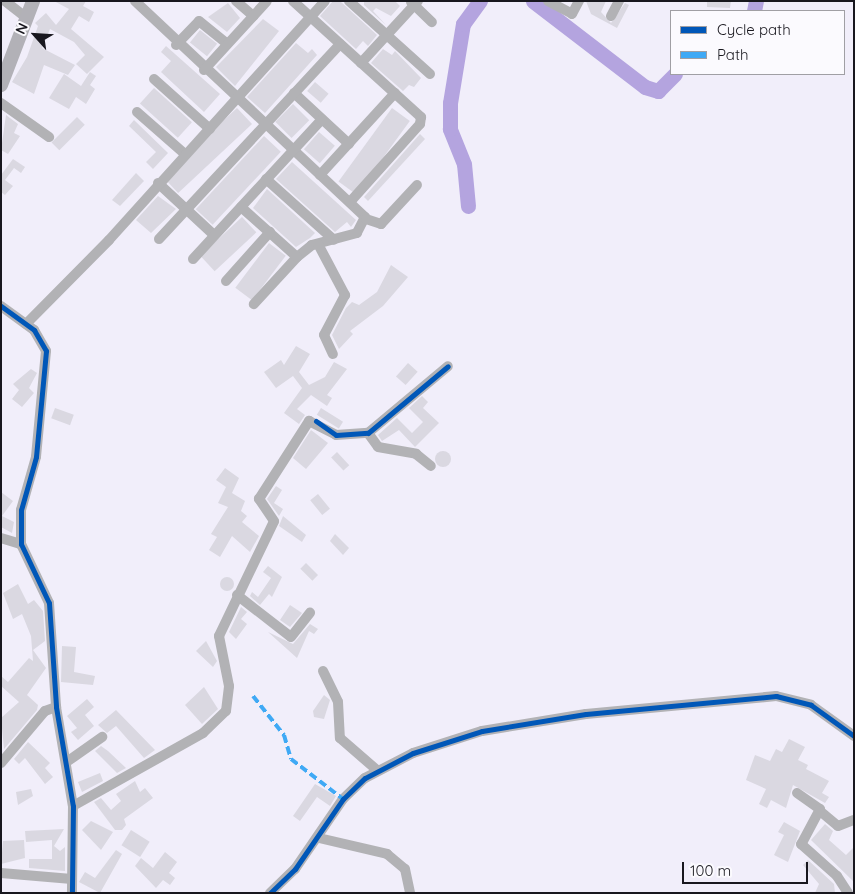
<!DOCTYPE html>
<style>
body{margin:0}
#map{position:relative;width:855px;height:894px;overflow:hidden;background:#f1eefa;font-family:Quicksand,sans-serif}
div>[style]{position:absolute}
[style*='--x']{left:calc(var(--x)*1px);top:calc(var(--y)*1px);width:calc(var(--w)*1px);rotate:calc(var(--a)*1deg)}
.river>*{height:15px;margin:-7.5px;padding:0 7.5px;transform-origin:7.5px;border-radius:7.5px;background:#b4a4df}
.building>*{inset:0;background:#dad8e1;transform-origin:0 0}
.round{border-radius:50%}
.street>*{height:10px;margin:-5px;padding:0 5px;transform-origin:5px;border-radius:5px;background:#b2b2b5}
.secondary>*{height:14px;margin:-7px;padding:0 7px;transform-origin:7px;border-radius:7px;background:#b2b1b7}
.quiet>*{height:4px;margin-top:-2px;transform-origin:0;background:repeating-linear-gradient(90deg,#3fa9f5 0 8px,transparent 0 12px)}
.cycleway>*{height:5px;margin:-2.5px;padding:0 2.5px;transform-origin:2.5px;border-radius:2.5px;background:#0057b8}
span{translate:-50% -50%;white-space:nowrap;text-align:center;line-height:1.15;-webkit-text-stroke:4.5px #fbfafe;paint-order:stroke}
.frame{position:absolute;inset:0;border:2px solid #18171e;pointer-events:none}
.legend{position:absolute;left:670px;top:10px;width:175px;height:65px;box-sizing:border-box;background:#fbfafe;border:1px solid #a09fa4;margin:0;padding:6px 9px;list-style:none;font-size:15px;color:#18171e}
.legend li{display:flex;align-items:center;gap:10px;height:25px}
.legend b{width:25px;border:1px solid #a09fa4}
.north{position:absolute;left:10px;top:10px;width:50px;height:50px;-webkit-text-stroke:4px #fbfafe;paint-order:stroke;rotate:296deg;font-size:14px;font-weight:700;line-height:20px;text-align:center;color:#18171e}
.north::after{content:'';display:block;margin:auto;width:18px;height:22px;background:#18171e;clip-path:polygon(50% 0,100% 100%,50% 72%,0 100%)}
.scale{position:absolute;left:682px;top:862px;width:126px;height:22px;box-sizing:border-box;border:2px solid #18171e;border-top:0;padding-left:6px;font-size:15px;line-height:18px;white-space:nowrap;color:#18171e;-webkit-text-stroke:4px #fbfafe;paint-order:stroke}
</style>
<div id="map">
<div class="river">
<div style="--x:533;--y:1;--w:141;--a:37.5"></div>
<div style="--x:645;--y:87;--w:14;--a:17"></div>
<div style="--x:658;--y:91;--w:24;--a:-45"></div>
<div style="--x:754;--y:11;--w:10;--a:-79"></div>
<div style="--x:468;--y:206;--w:42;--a:-95.4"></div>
<div style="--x:464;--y:164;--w:38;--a:-112"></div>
<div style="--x:450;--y:129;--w:26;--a:-90"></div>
<div style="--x:450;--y:103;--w:80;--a:-80.7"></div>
<div style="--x:463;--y:24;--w:29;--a:-54"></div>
</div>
<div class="building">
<div style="clip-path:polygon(54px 1px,86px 1px,83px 6px,94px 12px,89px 22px,79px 16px,71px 29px,104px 57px,87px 74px,76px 64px,85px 55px,74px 42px,50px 29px,42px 48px,75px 65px,68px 75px,44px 65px,34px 94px,12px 82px,27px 57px,38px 26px,35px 23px,46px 13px,56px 25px,69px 9px)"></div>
<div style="clip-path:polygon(333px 1px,341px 2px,377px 35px,368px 46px,363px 41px,356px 49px,320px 16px)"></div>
<div style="clip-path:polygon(364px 1px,395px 1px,400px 6px,391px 16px,376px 8px,373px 11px,386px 25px,364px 5px)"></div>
<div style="clip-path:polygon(586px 1px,606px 1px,601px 12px,611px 23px,625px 3px,629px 5px,617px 28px,591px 14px)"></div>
<div style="clip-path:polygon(707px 1px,731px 1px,730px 8px,707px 7px)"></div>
<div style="clip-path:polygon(228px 3px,240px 18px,227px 32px,208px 17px)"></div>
<div style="clip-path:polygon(263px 19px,279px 31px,235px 86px,216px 67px)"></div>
<div style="left:200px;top:30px;width:22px;height:16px;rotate:39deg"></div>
<div style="clip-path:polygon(296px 43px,308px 53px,312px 49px,317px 55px,265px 113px,247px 97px)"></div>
<div style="clip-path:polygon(166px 46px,220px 94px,204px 112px,161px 72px,171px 61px,161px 52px)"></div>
<div style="clip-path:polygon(383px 49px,392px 55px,395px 51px,421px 78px,414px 87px,409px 85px,403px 91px,371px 63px)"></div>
<div style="clip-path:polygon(90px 72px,96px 76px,90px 85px,95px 89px,86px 104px,76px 97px,69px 109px,49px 98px,64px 74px,81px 86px)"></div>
<div style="left:315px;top:82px;width:18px;height:12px;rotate:41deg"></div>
<div style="left:154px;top:88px;width:51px;height:21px;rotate:42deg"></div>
<div style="left:293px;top:104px;width:23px;height:25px;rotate:45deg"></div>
<div style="left:237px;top:108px;width:22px;height:101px;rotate:47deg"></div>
<div style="left:392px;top:108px;width:22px;height:91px;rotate:36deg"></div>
<div style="clip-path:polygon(6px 115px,18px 124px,14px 133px,20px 136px,8px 154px,1px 150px)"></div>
<div style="left:77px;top:117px;width:11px;height:36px;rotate:45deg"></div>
<div style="clip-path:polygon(134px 120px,168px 153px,153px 169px,146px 162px,156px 152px,129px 126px)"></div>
<div style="left:319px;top:132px;width:21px;height:23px;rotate:41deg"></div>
<div style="clip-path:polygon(420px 134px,425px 139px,368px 201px,364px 197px)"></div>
<div style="left:264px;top:136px;width:23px;height:100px;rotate:43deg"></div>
<div style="clip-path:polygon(13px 159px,25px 167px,21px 173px,14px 168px,5px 180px,13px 186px,5px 195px,1px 192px,1px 175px)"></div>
<div style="clip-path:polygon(292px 162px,356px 220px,351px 227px,347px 222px,335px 232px,276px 179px)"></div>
<div style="clip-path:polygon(136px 173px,144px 181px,120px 206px,112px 200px)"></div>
<div style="clip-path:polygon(267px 189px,315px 233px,310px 238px,296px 247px,253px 208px)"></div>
<div style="clip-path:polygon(158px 196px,176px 209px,151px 233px,136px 220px)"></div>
<div style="left:242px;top:217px;width:21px;height:57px;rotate:47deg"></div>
<div style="left:269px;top:243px;width:21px;height:56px;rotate:37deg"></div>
<div style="clip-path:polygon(391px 265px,408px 277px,383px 306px,350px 331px,353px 334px,339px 349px,332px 335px,346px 308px,352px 302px,359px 305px,377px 292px)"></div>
<div style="clip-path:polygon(296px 346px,310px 354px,299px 372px,309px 385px,325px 377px,334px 362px,347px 369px,327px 395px,332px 398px,327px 406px,311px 395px,297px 409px,305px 415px,299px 424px,284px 413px,302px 388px,293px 376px,276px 388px,264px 372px,281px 360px,284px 365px)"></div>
<div style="left:408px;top:363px;width:13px;height:18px;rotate:42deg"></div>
<div style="clip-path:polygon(31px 369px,37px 373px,29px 388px,34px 393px,22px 407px,12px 399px,19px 390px,13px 384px)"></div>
<div style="clip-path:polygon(422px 396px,428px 402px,423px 408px,439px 423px,415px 447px,399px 430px,382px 441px,378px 435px,397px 418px,412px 433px,423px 422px,409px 408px)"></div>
<div style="left:55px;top:408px;width:20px;height:11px;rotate:20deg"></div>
<div style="left:321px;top:408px;width:26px;height:8px;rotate:32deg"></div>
<div style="clip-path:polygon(311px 430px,328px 443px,306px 469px,293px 458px)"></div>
<div class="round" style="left:435px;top:451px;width:16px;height:16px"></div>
<div style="left:337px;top:452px;width:18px;height:8px;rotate:47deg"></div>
<div style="clip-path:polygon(225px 468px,239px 478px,232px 493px,245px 501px,241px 511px,247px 516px,242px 522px,259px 536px,250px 552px,232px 536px,220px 557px,209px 550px,217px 537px,211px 534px,228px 507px,218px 503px,226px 487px,216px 480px)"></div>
<div style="clip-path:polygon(276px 486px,282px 490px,274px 503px,283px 509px,279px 516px,267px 499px)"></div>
<div style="clip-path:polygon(1px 492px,13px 501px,2px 516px,14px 522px,12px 533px,1px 527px)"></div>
<div style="left:318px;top:494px;width:19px;height:10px;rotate:51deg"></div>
<div style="clip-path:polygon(283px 516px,306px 535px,302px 542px,279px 526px)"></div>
<div style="clip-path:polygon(335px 534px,349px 548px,343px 555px,330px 541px)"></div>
<div style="left:306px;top:563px;width:17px;height:8px;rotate:45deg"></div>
<div style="clip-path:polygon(268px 566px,282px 577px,272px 597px,269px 594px,260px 605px,250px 596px,252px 592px,258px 597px,271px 578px,263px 572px)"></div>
<div class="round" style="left:220px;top:577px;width:14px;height:14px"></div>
<div style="clip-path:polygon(18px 584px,28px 604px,34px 600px,43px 611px,45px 641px,33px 650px,46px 668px,27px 695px,38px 705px,37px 710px,4px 749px,1px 718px,19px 702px,1px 686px,1px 676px,8px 682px,29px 658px,33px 661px,31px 636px,22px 614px,13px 619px,3px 593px)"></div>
<div style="clip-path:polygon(290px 605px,302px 613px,290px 627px,280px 620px)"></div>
<div style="clip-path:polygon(241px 607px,247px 612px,241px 619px,247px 624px,236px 639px,229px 632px)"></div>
<div style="clip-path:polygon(310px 624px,318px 629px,314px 634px,309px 631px,297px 658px,268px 632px,293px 644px)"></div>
<div style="clip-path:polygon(206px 641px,217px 661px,213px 667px,196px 651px)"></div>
<div style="clip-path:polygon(62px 646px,76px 647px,74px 672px,95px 676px,93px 685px,61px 682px)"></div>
<div style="clip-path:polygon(204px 687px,218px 709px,202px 724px,185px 705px)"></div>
<div style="clip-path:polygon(324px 695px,330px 700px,324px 719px,314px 717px,313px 711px)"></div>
<div style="clip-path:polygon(87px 699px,94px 707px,85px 715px,94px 726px,78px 740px,71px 732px,77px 728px,67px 716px)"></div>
<div style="clip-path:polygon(116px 710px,155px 750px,144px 758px,116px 726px,107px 733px,98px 725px)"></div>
<div style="clip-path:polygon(789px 739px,805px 747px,798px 760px,808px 765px,806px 769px,829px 781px,822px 793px,829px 797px,825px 803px,793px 785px,786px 808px,771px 800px,767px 808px,759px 804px,766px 789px,746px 780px,755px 755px,770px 761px,776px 749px,782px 752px)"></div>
<div style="clip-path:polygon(28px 742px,50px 763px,45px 768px,53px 777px,45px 784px,25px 758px,19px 764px,14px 759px)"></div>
<div style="clip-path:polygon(101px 746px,108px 751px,126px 768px,117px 773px,95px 751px)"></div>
<div style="clip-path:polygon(100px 773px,103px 781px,82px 792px,78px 782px)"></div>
<div style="clip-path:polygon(135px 781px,140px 792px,145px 788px,153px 798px,124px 819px,126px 825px,122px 830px,115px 830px,94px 802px,101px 798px,111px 810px,121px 801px,116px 794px)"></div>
<div style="clip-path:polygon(315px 784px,336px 796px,330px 806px,317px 797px,300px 821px,293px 816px)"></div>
<div style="clip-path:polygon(31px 789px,33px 796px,18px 805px,16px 792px)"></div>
<div style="clip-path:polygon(91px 821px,113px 832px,101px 850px,82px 830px)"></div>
<div style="clip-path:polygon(784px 822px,800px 831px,788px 862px,774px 855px,784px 835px,778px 832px)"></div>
<div style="clip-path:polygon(825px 824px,833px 831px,829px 840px,846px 855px,854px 847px,854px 882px,811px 840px)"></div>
<div style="clip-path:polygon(64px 829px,54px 846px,60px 851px,65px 847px,65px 871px,29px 868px,29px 859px,52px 859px,52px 840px,26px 842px,25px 831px)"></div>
<div style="left:131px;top:830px;width:22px;height:18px;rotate:32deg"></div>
<div style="clip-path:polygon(24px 840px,25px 858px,1px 864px,3px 841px)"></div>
<div style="clip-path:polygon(116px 850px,122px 854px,100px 893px,79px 882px,85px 872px,95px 878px)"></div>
<div style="clip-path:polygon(165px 852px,177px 862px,169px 873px,175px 878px,170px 885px,163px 880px,156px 888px,135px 866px,141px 858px,153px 868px)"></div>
<div style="clip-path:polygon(808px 860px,834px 884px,835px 893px,815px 893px,819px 884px,803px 865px)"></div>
</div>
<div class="street">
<div style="--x:5;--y:1;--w:28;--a:38"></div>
<div style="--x:135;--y:1;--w:316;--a:43.2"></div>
<div style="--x:365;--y:217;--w:18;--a:117"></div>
<div style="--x:357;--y:233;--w:47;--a:165.1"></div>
<div style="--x:312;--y:245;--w:19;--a:141"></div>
<div style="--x:297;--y:257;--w:64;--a:132.5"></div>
<div style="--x:236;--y:1;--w:23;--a:41"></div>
<div style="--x:293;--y:1;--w:173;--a:42.2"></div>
<div style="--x:421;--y:117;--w:7;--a:98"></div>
<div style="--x:420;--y:124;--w:105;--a:131.9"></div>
<div style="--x:349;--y:1;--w:109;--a:42"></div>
<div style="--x:548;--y:1;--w:27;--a:28"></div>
<div style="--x:572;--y:14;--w:15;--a:-62"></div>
<div style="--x:411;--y:2;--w:29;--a:44"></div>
<div style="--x:611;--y:16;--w:17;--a:-62"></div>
<div style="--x:176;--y:45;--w:33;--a:-46"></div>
<div style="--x:199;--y:21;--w:36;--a:39"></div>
<div style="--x:361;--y:63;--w:84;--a:-47.4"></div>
<div style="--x:204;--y:70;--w:93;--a:-47.6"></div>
<div style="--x:154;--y:79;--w:75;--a:41.8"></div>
<div style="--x:294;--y:93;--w:75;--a:42.8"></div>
<div style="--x:1;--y:103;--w:59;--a:35.3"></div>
<div style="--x:137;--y:112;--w:64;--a:41.2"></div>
<div style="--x:320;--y:175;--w:111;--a:-47.6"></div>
<div style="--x:266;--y:179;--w:91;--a:41.9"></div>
<div style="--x:158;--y:183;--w:76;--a:42.9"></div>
<div style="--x:241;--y:207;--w:75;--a:41.8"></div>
<div style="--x:366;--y:219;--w:16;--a:18"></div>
<div style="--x:381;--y:224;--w:53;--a:-47.3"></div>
<div style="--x:159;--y:239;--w:266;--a:-47.1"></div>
<div style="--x:318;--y:244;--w:58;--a:62.1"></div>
<div style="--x:345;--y:295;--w:45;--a:117.7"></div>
<div style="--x:324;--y:335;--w:21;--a:65"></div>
<div style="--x:193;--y:259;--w:190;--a:-47.3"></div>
<div style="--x:226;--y:281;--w:66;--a:-48.1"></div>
<div style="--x:1;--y:306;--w:41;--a:36"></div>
<div style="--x:34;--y:330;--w:24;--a:60"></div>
<div style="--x:46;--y:351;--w:106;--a:95.4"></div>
<div style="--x:36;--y:457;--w:55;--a:105.8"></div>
<div style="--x:21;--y:510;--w:34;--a:90"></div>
<div style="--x:21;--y:544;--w:65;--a:64.6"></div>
<div style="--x:49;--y:603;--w:104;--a:86.1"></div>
<div style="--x:56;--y:707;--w:100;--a:80.3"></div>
<div style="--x:73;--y:806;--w:87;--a:90.7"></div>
<div style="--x:26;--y:324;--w:118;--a:-45.3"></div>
<div style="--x:109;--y:240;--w:322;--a:-47.9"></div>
<div style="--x:368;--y:433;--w:17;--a:54"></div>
<div style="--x:378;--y:447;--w:39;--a:10"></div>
<div style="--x:416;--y:454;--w:19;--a:39"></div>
<div style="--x:1;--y:538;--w:21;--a:17"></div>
<div style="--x:237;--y:595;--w:68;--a:37.9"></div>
<div style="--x:291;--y:637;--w:31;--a:-52"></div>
<div style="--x:323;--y:671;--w:34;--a:64"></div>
<div style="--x:338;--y:702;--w:36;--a:87"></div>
<div style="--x:340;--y:738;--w:50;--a:41"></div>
<div style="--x:68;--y:761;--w:42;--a:-35.2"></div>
<div style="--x:1;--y:763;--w:68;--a:-49.8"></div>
<div style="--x:45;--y:711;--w:12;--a:-20"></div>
<div style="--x:797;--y:793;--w:28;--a:35"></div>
<div style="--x:820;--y:809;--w:40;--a:118"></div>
<div style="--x:801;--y:844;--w:48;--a:41.6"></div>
<div style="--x:837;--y:876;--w:20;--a:57"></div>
<div style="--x:73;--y:806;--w:149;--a:-29.3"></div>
<div style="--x:203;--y:733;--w:32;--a:-44"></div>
<div style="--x:226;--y:711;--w:25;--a:-83"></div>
<div style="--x:229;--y:686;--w:51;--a:-101.3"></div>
<div style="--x:219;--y:636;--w:127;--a:-64.4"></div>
<div style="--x:274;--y:521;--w:27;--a:-124"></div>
<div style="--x:259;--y:499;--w:93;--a:-57.3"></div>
<div style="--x:309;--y:421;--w:30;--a:27"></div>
<div style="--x:336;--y:435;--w:32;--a:-4"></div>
<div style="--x:368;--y:433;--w:104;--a:-39.9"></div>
<div style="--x:820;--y:811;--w:23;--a:40"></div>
<div style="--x:838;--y:826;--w:17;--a:-21"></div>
<div style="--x:319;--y:838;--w:70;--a:13.2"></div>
<div style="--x:387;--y:854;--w:23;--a:40"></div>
<div style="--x:405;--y:869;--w:25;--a:78"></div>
<div style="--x:1;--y:873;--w:71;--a:4.8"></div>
<div style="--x:270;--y:893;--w:35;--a:-44"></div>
<div style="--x:295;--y:869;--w:85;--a:-55.6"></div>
<div style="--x:343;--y:799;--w:30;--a:-44"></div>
<div style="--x:365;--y:778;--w:54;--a:-27.5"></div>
<div style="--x:413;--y:753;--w:72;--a:-17.7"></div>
<div style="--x:482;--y:731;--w:105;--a:-9.3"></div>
<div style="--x:586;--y:714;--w:191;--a:-5.4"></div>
<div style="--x:776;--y:696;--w:36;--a:14"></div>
<div style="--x:811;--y:705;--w:53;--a:35.8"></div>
</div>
<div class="secondary">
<div style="--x:1;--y:85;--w:90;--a:-69.1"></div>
</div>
<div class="quiet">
<div style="--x:253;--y:696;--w:50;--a:51.5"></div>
<div style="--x:284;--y:735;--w:25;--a:74"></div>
<div style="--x:291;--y:759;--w:66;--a:37.6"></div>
</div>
<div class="cycleway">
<div style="--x:1;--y:306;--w:41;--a:36"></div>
<div style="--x:34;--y:330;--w:24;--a:60"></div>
<div style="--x:46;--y:351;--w:106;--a:95.4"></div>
<div style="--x:36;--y:457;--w:55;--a:105.8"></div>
<div style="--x:21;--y:510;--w:34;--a:90"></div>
<div style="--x:21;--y:544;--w:65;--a:64.6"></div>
<div style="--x:49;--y:603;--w:104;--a:86.1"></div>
<div style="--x:56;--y:707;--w:100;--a:80.3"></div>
<div style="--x:73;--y:806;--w:87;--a:90.7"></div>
<div style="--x:316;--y:421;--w:24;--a:35"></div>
<div style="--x:336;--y:435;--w:32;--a:-4"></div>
<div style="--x:368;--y:433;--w:104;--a:-39.9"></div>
<div style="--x:270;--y:893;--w:35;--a:-44"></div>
<div style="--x:295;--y:869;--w:85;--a:-55.6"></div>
<div style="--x:343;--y:799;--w:30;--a:-44"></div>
<div style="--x:365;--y:778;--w:54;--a:-27.5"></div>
<div style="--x:413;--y:753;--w:72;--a:-17.7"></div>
<div style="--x:482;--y:731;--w:105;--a:-9.3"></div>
<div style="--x:586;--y:714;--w:191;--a:-5.4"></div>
<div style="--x:776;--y:696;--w:36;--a:14"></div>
<div style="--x:811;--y:705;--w:53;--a:35.8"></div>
</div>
<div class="frame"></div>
<ul class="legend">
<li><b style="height:6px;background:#0057b8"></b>Cycle path</li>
<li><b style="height:6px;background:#3fa9f5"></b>Path</li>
</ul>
<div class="north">N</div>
<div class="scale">100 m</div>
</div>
